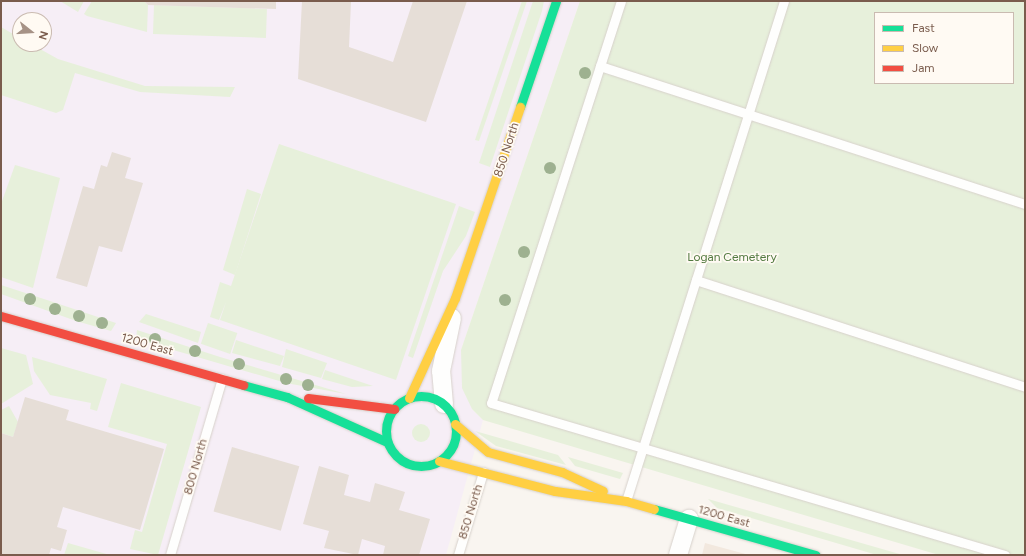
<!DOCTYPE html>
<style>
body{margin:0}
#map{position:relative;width:1026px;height:556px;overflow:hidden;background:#f9f5f0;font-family:Figtree,sans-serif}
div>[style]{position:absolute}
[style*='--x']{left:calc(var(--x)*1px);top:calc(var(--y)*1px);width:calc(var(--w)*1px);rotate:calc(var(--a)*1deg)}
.residential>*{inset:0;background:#f2e8de}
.education>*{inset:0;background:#f6eef6}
.green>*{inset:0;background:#e7f0db;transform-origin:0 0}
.round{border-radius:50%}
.building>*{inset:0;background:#e6ded7;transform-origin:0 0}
.roads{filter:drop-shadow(0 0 1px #d7d1cb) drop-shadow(0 0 1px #d7d1cb)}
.lane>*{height:9px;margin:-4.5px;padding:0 4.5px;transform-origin:4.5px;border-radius:4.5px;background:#fefefd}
.street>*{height:18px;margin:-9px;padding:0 9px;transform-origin:9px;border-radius:9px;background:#fefefd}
.fast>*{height:9px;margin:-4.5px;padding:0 4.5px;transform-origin:4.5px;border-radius:4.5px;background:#16e098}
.fast>.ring{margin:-4.5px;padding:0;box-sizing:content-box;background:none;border:9px solid #16e098;border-radius:50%}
.slow>*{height:9px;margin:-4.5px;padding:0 4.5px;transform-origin:4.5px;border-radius:4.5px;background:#ffcf43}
.jam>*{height:9px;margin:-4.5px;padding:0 4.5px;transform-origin:4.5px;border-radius:4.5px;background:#f24e42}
.trees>*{width:12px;height:12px;margin:-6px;border-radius:50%;background:#9eb190}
span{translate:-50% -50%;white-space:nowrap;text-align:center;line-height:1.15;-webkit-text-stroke:3.5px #fffaf3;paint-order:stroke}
.street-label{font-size:12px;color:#7a5c4d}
.park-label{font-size:12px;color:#537a41}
.frame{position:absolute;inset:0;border:2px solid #7a5c4d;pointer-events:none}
.legend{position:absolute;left:874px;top:12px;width:140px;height:72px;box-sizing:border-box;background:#fffaf3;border:1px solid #cabbb1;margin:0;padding:5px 7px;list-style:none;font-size:12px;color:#7a5c4d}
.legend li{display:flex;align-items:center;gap:8px;height:20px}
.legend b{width:20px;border:1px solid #cabbb1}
.north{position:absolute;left:12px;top:12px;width:40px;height:40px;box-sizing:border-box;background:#fffaf3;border:1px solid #cabbb1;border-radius:50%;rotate:107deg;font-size:11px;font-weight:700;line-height:16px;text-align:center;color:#7a5c4d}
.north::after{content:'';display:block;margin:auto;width:14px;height:18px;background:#a69286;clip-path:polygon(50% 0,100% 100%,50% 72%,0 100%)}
</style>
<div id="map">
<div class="residential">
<div style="clip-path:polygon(705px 543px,749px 555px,702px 555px)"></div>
</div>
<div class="education">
<div style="clip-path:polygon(evenodd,1px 1px,580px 1px,461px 350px,472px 409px,483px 420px,446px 555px,1px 555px,1px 1px,20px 20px,44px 20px,44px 44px,20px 44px,20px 20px)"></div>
</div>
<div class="green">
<div style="clip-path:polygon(60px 1px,84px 1px,78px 12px)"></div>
<div style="clip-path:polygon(92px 1px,144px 1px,148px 5px,147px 32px,87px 16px,84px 14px)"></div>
<div style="clip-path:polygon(522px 1px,527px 1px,479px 141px,475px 140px)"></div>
<div style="clip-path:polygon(533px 1px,544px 1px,542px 11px,490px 167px,479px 163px)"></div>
<div style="clip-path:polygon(evenodd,580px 1px,1025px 1px,1025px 555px,939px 555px,483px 420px,472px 409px,462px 388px,461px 350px,580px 1px,875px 13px,1013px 13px,1013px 83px,875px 83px,875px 13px)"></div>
<div style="left:154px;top:5px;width:113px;height:29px;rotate:2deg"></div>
<div style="clip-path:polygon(1px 27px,20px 38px,20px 44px,31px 44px,58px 59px,145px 86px,235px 87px,230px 97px,140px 92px,75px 73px,63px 110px,56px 113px,1px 95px)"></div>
<div style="clip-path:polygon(279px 144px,456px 204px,396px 380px,220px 320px,226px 302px,219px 320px,210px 317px,220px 282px,231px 286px)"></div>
<div style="clip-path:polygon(15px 165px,60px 178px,33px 288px,1px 277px,1px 204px)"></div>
<div style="clip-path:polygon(247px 189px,261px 194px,235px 275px,223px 270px)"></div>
<div style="clip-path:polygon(459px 206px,475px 212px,466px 236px,443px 271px,413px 358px,408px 356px)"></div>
<div style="clip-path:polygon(1px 285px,50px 301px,116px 323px,111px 331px,76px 321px,1px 294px)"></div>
<div style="clip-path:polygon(146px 314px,201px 332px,198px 343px,139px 322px)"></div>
<div style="left:208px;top:323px;width:31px;height:22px;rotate:19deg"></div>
<div style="clip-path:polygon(137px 330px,220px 357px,346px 394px,286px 383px,136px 339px)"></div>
<div style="clip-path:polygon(236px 340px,284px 356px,280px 366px,232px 353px)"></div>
<div style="clip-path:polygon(1px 348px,26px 355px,33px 384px,1px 404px)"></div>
<div style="clip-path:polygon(286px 349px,327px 363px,321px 378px,282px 367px)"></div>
<div style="clip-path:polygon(32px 357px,107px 379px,97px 411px,90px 409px,91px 403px,50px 395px,34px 371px)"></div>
<div style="clip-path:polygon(325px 370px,373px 386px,352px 387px,322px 379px)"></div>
<div style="clip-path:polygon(121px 383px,201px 407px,158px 555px,130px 549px,135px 530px,142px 532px,167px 444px,108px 427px)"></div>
<div style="clip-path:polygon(9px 406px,18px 422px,13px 437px,1px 433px,1px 410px)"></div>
<div class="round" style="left:412px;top:424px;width:18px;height:18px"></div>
<div style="clip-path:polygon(475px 431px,558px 455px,566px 465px,496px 446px)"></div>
<div style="clip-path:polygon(568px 457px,623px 473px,620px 479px,575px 466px)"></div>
<div style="clip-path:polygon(708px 499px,903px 555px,877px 555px,717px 508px)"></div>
<div style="clip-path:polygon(68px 543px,110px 555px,64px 555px)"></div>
</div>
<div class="building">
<div style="clip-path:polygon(144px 1px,276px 1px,276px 9px,148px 5px)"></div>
<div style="clip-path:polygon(302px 1px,351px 2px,349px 47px,393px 62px,413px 1px,467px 1px,426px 122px,298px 79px)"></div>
<div style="clip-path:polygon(112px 152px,131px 158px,125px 178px,143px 183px,122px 252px,99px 246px,87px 287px,56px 278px,83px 186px,94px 189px,101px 165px,107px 167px)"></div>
<div style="clip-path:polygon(25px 397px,69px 410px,66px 420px,164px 449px,140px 530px,63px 507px,57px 527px,67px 530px,61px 551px,51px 548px,49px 555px,1px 555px,1px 433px,13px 437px)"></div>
<div style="left:232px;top:447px;width:70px;height:67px;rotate:16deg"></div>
<div style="clip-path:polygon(319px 466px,349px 475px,344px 495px,370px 502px,375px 483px,405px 492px,399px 510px,430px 519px,419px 555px,383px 555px,385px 546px,362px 539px,358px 555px,324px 548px,329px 531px,303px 524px)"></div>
</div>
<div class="roads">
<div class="lane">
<div style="--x:621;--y:1;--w:422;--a:107.9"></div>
<div style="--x:491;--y:403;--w:536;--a:16.47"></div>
<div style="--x:600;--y:66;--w:447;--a:18"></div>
<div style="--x:696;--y:280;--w:346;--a:18"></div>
<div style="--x:626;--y:501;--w:524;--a:-72.46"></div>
<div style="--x:170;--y:555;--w:184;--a:-73.6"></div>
<div style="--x:458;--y:555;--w:87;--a:-73.2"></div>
</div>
<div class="street">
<div style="--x:444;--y:404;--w:33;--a:-95"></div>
<div style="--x:441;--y:371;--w:54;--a:-78.3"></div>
<div style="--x:678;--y:555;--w:38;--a:-73"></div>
</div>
<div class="fast">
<div style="--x:520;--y:107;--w:112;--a:-71.2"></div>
<div style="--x:243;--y:385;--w:46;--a:15.3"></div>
<div style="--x:287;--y:397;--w:110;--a:24.2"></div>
<div class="ring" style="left:386px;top:396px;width:61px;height:61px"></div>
<div style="--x:654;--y:509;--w:168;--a:15.9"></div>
</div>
<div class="slow">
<div style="--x:409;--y:398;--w:110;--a:-65.3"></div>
<div style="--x:455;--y:298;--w:202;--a:-71.2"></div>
<div style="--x:455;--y:424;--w:43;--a:40.3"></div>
<div style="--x:488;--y:452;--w:77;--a:15.1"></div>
<div style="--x:562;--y:472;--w:45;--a:24.9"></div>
<div style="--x:439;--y:461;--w:120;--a:14.5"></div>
<div style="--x:555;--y:491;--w:72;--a:8"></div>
<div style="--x:626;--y:501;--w:29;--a:16"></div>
</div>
<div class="jam">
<div style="--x:1;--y:316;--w:252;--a:15.9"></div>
<div style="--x:308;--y:398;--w:87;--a:7.3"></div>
</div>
</div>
<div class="trees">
<div style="left:585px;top:73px"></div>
<div style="left:550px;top:168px"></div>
<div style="left:524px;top:252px"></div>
<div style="left:30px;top:299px"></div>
<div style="left:505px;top:300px"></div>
<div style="left:55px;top:309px"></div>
<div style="left:79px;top:316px"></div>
<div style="left:102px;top:323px"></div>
<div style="left:155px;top:339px"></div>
<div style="left:195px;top:351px"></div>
<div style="left:239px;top:364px"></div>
<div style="left:286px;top:379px"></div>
<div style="left:308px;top:385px"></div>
</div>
<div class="street-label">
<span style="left:507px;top:150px;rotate:-72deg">850 North</span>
<span style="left:147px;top:345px;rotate:16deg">1200 East</span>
<span style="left:196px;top:467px;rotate:-74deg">800 North</span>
<span style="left:471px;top:512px;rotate:-73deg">850 North</span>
<span style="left:724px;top:517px;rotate:16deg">1200 East</span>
</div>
<div class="park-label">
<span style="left:732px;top:258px">Logan Cemetery</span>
</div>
<div class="frame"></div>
<ul class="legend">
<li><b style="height:5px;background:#16e098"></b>Fast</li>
<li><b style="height:5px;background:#ffcf43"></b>Slow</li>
<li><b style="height:5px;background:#f24e42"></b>Jam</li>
</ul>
<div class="north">N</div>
</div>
